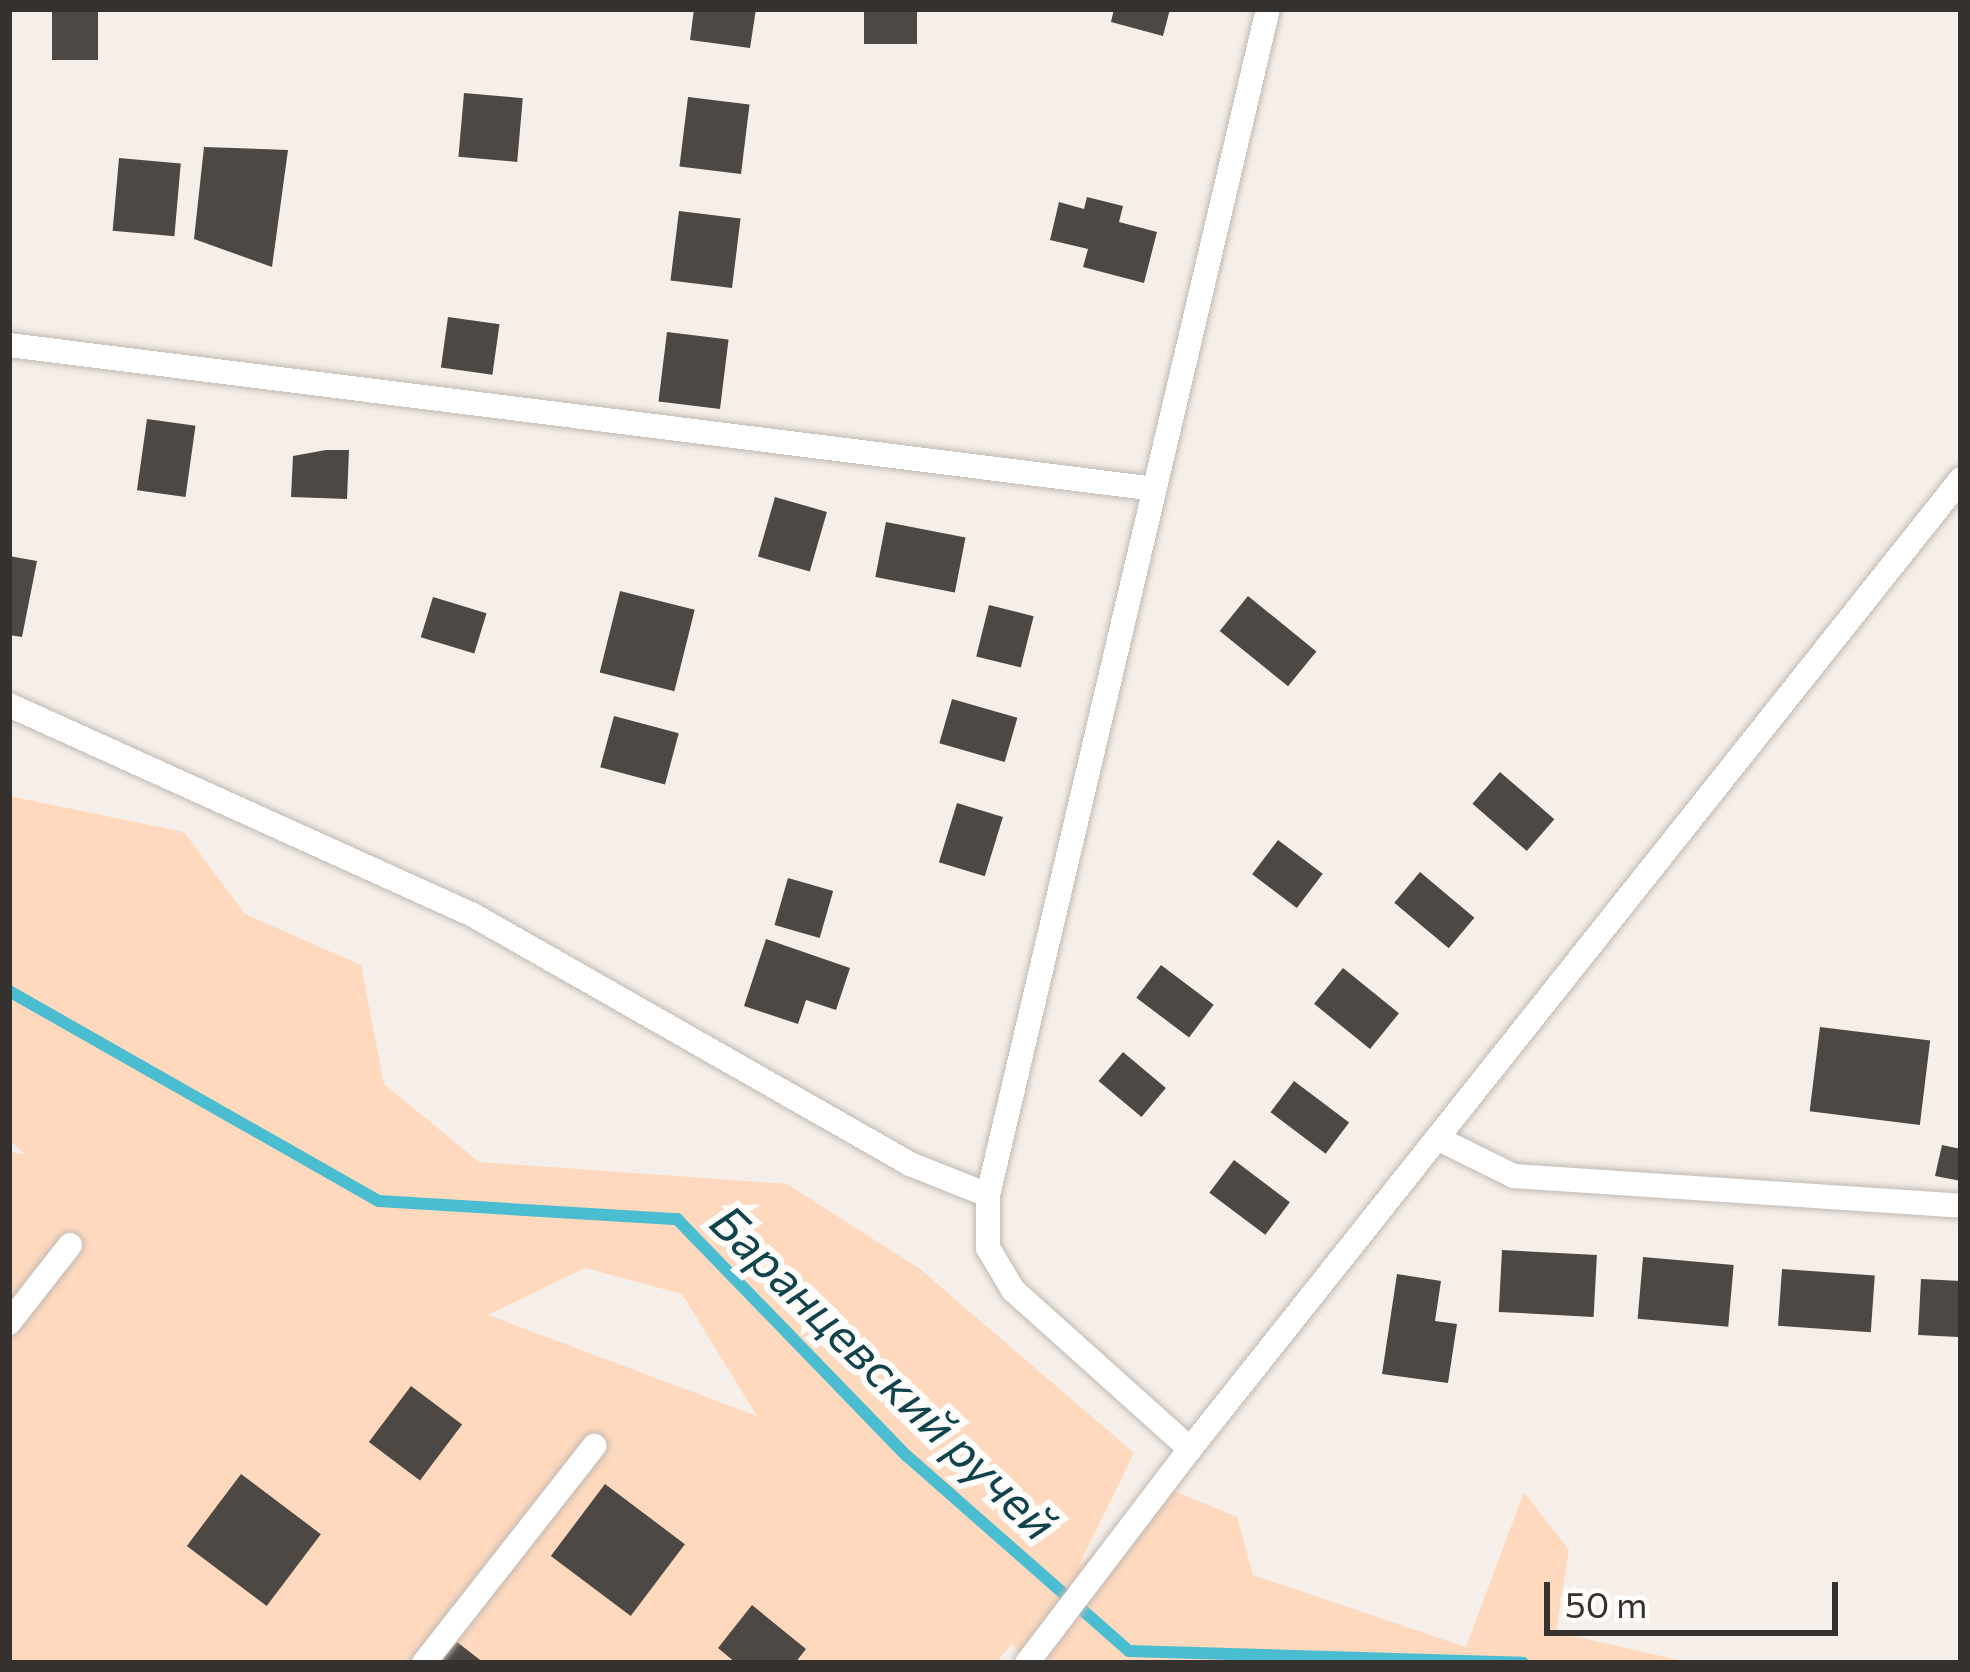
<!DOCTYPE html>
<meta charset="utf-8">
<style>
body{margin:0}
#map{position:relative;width:1970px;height:1672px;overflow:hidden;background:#f6efe9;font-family:Commissioner,sans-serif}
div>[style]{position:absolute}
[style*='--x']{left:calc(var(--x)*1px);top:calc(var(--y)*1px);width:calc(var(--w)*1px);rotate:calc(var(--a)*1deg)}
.green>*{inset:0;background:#fed9be}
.stream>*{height:12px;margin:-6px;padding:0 6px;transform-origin:6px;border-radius:6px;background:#4bbdd0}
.building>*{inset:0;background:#4e4844;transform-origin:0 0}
.roads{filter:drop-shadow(0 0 3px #c0b9b4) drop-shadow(0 0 3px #c0b9b4)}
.service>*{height:24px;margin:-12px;padding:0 12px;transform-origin:12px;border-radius:12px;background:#fff}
span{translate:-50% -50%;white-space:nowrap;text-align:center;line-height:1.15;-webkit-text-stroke:12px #fffdfc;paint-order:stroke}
.water-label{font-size:48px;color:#10434b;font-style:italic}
.frame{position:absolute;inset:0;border:12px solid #34312f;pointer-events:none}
.scale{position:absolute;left:1544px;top:1582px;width:294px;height:54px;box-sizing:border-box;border:6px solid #34312f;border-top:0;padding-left:15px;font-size:36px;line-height:42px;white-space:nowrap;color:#34312f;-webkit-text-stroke:9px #fffdfc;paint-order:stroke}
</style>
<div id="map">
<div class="green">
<div style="clip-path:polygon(evenodd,9px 796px,184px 832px,245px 914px,361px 965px,384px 1084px,479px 1162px,787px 1184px,920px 1269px,1134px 1453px,1079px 1565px,1174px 1491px,1237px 1517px,1253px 1575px,1466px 1647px,1524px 1492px,1569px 1550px,1556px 1632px,1692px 1663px,1025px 1663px,1012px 1643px,996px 1663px,9px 1663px,9px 1151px,26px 1155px,9px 1140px,9px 796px,585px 1268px,682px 1294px,757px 1416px,488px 1315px,585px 1268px)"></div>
</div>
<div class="stream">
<div style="--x:9;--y:991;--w:425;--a:29.6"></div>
<div style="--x:379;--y:1201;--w:299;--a:3.5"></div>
<div style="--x:677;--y:1219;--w:330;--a:45.9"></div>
<div style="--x:907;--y:1456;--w:295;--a:41.3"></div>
<div style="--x:1129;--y:1651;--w:394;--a:1.7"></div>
</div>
<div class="building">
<div style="left:52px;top:9px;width:46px;height:51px"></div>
<div style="clip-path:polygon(694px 9px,756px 9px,750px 48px,690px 40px)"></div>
<div style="left:864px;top:9px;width:53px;height:35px"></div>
<div style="clip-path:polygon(1114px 9px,1170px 9px,1163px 36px,1111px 22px)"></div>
<div style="left:464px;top:93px;width:59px;height:64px;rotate:5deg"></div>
<div style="left:688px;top:97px;width:62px;height:70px;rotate:7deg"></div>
<div style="clip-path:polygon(204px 147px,288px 150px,272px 267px,194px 239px)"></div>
<div style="left:119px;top:158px;width:62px;height:73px;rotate:5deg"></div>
<div style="clip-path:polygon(1087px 197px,1123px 206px,1119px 222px,1157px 232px,1144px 283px,1083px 267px,1088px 249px,1050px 240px,1059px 202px,1084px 209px)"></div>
<div style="left:679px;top:211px;width:62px;height:70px;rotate:7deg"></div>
<div style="left:448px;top:317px;width:52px;height:51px;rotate:8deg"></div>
<div style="left:667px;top:332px;width:62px;height:70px;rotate:7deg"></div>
<div style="left:147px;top:419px;width:49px;height:72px;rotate:8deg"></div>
<div style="clip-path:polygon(326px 450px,349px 450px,347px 499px,291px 497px,293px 456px)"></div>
<div style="left:775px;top:497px;width:54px;height:62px;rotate:16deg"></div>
<div style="left:886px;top:522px;width:81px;height:56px;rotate:11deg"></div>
<div style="clip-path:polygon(9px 556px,37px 561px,22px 637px,9px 635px)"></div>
<div style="left:620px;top:591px;width:77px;height:84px;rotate:14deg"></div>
<div style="left:1248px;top:596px;width:88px;height:45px;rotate:39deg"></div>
<div style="left:433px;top:597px;width:56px;height:42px;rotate:17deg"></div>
<div style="left:989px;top:605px;width:46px;height:53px;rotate:14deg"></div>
<div style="left:952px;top:699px;width:68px;height:46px;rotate:16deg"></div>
<div style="left:614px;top:716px;width:67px;height:53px;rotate:15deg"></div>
<div style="left:1500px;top:772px;width:72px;height:42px;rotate:41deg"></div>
<div style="left:957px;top:803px;width:48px;height:62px;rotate:17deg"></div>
<div style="left:1278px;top:840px;width:56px;height:43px;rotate:37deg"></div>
<div style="left:1420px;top:872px;width:71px;height:40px;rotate:40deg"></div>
<div style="left:788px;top:878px;width:47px;height:49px;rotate:16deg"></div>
<div style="clip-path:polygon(766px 939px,850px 968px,836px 1010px,806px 1000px,798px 1024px,744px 1006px)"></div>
<div style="left:1161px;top:965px;width:66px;height:41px;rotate:37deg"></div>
<div style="left:1343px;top:968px;width:72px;height:46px;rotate:39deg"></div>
<div style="left:1820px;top:1027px;width:111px;height:85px;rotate:7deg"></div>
<div style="left:1123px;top:1052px;width:56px;height:38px;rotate:40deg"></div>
<div style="left:1294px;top:1081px;width:69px;height:39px;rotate:37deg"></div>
<div style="clip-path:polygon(1942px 1145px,1961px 1149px,1961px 1181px,1935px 1176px)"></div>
<div style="left:1234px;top:1160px;width:70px;height:41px;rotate:37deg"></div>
<div style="left:1502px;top:1250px;width:95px;height:62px;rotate:3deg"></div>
<div style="left:1643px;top:1257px;width:91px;height:62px;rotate:5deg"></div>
<div style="left:1782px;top:1269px;width:93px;height:57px;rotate:4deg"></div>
<div style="clip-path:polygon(1397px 1274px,1441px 1281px,1435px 1321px,1457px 1324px,1448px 1383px,1382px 1374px)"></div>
<div style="left:1921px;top:1279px;width:40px;height:56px;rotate:3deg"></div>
<div style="left:411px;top:1386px;width:64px;height:70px;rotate:37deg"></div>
<div style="left:241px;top:1474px;width:100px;height:90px;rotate:37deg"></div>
<div style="left:605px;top:1484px;width:100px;height:90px;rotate:37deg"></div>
<div style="clip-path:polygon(752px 1605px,806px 1649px,795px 1663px,736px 1663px,718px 1648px)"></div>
<div style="clip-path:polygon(457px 1642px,484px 1663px,440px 1663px)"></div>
</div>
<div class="roads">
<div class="service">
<div style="--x:9;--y:345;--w:1147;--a:7.16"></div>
<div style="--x:9;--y:705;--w:509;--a:24.35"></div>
<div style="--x:473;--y:915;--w:503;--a:29.67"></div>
<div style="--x:910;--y:1164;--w:84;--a:21.7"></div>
<div style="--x:988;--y:1195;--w:1219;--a:-76.72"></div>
<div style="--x:1441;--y:1140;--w:81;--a:26.3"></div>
<div style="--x:1514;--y:1176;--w:448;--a:3.8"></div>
<div style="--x:988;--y:1195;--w:53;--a:90"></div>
<div style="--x:988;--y:1248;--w:49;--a:59.2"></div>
<div style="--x:1013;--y:1290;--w:238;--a:41.9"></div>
<div style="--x:1190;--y:1449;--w:269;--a:127.3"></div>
<div style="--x:9;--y:1323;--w:99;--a:-52"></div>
<div style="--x:1190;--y:1449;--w:1239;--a:-51.52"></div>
<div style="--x:424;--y:1663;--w:276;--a:-51.9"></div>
</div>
</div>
<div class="water-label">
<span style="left:885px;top:1371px;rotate:44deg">Баранцевский ручей</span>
</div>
<div class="frame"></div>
<div class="scale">50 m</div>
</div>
